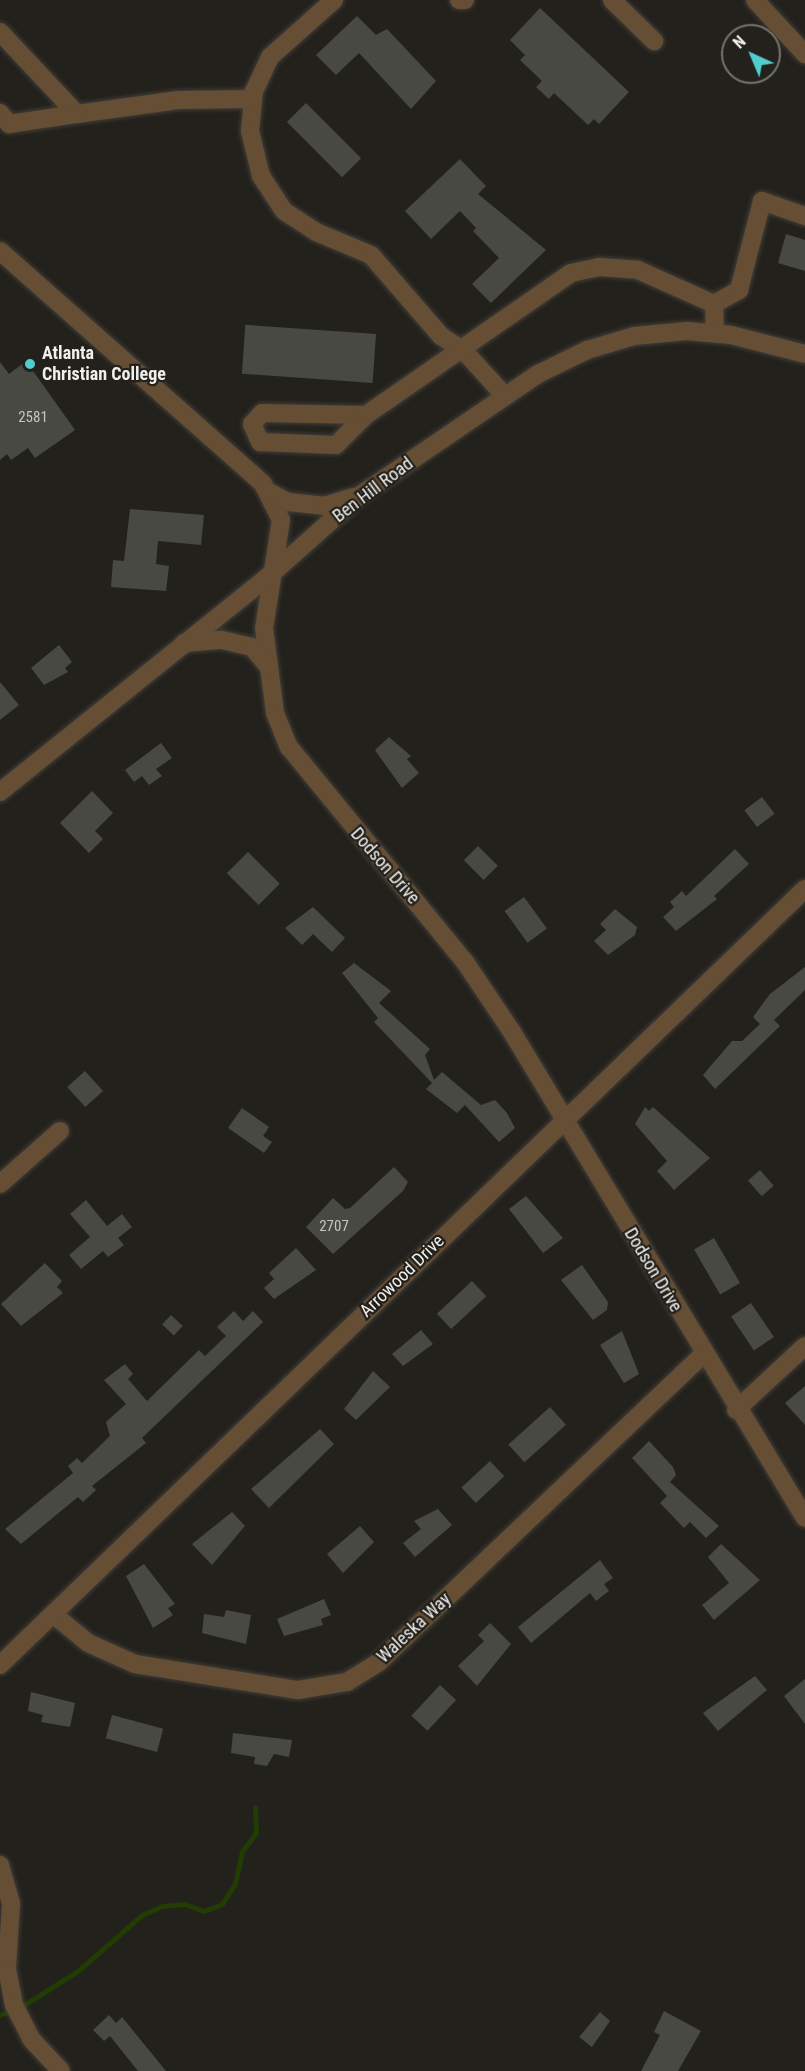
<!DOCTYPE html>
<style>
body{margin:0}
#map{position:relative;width:805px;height:2071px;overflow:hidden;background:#23211c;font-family:"Roboto Condensed",sans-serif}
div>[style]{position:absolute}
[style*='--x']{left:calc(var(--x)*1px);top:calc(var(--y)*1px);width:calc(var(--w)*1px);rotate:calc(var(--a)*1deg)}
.stream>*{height:4.5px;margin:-2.25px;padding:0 2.25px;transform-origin:2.25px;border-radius:2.25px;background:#213d03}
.building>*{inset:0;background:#484943;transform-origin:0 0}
.roads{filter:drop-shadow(0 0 2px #403e39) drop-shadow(0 0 2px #403e39)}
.minor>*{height:18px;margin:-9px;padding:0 9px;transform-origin:9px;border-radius:9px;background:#654e34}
.dots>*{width:16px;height:16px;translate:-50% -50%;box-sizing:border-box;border:3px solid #23211c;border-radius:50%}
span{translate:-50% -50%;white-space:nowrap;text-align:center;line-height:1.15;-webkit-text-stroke:4.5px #23211c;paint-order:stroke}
.number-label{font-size:15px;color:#c6c6c1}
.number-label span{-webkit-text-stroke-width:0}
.poi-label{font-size:18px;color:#f0efeb;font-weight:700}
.left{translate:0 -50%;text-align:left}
.street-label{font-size:18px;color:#f0efeb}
.north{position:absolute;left:721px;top:24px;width:60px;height:60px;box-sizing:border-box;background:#23211c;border:2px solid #75736f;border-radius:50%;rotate:316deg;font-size:16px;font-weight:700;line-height:24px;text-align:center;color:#f0efeb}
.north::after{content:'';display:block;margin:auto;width:21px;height:27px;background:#52cdce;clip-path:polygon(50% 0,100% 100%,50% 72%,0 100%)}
</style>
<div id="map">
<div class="stream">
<div style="--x:21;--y:2007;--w:67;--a:-32.3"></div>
<div style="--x:78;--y:1971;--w:85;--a:-41.2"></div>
<div style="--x:142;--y:1915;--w:22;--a:-24"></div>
<div style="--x:162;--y:1906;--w:23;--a:-5"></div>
<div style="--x:185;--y:1904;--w:20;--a:20"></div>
<div style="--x:204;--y:1911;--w:19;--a:-21"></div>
<div style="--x:222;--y:1904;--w:24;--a:-57"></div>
<div style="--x:235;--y:1884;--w:33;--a:-78"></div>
<div style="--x:242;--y:1852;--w:24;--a:-54"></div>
<div style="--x:256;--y:1833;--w:25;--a:-92"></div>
<div style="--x:0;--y:2015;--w:14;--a:-21"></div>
</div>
<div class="building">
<div style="clip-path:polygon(540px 8px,629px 92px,599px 124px,594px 119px,588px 125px,554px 93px,549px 99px,536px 87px,542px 81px,520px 60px,525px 55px,510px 40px)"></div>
<div style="clip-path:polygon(357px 16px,376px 35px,387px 29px,436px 81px,411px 109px,359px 53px,336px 75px,316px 55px)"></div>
<div style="left:306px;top:103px;width:78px;height:27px;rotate:45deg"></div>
<div style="clip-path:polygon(460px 159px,486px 186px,478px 194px,546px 250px,491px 303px,472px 284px,499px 258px,473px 231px,476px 228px,460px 211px,431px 239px,405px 211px)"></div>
<div style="clip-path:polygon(786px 234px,805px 240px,805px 271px,778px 263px)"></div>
<div style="left:376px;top:334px;width:49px;height:131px;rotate:94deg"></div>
<div style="clip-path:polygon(26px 361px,75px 430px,35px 458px,28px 448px,11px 460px,7px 454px,0 460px,0 362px,9px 374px)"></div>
<div style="clip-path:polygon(130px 509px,204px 515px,201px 545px,158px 541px,156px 564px,169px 566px,166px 591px,111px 587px,113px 560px,124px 561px)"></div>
<div style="clip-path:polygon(59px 645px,72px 662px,65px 668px,68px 672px,44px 685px,31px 668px)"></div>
<div style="clip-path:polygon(0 682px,19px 705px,0 720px)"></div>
<div style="clip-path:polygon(389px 737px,411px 756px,407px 759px,419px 773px,402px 788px,375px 750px)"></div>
<div style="clip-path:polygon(161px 743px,172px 758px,156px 769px,162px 776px,149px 785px,142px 776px,134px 782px,125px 770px)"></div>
<div style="clip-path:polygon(92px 791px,113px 813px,95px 831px,103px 839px,89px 853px,60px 823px)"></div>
<div style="left:762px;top:797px;width:21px;height:22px;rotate:53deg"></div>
<div style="left:478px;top:846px;width:28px;height:20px;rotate:45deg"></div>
<div style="clip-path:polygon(735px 849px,749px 864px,714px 896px,717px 899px,676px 931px,663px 917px,674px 907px,670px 902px,682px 891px,686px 896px)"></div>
<div style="left:248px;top:852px;width:45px;height:30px;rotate:45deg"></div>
<div style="left:524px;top:897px;width:39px;height:24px;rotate:54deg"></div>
<div style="clip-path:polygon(313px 907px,345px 938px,332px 952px,313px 934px,302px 945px,285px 928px)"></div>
<div style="clip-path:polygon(615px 909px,637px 927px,635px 935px,608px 955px,594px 941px,606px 930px,600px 924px)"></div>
<div style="clip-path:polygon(354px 963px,391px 991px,379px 1003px,430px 1049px,425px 1055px,434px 1080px,442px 1072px,481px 1105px,495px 1100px,507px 1113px,515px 1128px,499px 1142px,465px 1105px,457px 1113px,426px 1089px,432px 1083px,374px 1022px,378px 1018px,342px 973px)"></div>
<div style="clip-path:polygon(805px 967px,805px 990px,774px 1020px,780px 1026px,715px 1089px,703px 1075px,732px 1041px,742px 1041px,760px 1024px,753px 1017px,770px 994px)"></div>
<div style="left:85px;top:1071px;width:27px;height:24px;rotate:48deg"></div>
<div style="clip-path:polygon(645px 1107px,649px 1111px,653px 1107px,710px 1158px,674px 1190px,657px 1171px,667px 1161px,635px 1124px)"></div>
<div style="clip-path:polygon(242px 1108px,269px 1127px,263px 1136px,272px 1142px,264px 1153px,228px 1128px)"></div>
<div style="clip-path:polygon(394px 1167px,408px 1182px,403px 1191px,333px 1254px,306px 1227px,333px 1198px,345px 1209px,350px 1208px)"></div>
<div style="left:760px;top:1170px;width:21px;height:16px;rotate:49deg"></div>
<div style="clip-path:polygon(526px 1196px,563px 1238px,543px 1253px,509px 1209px)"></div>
<div style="clip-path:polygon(86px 1200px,107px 1226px,122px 1214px,132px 1227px,118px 1238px,124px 1245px,108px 1257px,103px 1251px,81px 1269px,69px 1255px,90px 1237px,70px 1214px)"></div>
<div style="left:714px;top:1238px;width:52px;height:23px;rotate:60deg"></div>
<div style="clip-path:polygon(296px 1248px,316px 1270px,274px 1299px,264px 1288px,274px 1279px,269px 1273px)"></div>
<div style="clip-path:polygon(45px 1263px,62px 1281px,57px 1287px,63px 1293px,21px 1326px,1px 1304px)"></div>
<div style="clip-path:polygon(582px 1265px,608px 1302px,607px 1310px,593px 1320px,561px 1280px)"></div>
<div style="left:472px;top:1281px;width:21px;height:48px;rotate:47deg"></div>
<div style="left:751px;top:1303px;width:41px;height:24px;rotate:56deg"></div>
<div style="clip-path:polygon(234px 1311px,243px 1321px,253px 1311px,263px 1322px,142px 1438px,146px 1443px,92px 1486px,96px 1490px,83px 1502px,78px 1497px,21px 1544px,5px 1529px,73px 1473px,68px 1466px,77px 1458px,82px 1463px,110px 1436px,106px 1422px,126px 1404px,104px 1380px,125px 1364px,133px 1374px,128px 1379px,147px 1401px,199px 1350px,205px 1356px,226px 1336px,217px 1327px)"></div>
<div style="left:171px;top:1315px;width:16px;height:13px;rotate:43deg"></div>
<div style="clip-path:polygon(421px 1330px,433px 1344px,403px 1366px,392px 1354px)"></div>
<div style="clip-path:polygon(622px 1331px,639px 1374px,624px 1383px,600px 1345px)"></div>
<div style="clip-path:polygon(373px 1371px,390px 1387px,356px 1420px,344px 1409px)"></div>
<div style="clip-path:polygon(805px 1386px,805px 1425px,785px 1403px)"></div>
<div style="left:550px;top:1407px;width:24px;height:56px;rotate:48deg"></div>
<div style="clip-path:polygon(320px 1429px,334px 1444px,269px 1508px,251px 1489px)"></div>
<div style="clip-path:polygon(649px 1441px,673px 1467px,676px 1475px,670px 1482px,719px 1526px,706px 1538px,690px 1522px,684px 1528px,660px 1503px,667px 1496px,632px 1458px)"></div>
<div style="left:490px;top:1461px;width:21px;height:39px;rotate:47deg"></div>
<div style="clip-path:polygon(438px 1509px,452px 1525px,415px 1557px,403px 1543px,421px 1529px,414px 1521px)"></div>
<div style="clip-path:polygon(232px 1512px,245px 1526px,212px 1565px,192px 1544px)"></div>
<div style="clip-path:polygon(360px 1526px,374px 1542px,343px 1573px,327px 1554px)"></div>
<div style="clip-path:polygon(721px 1544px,760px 1580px,714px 1620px,702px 1605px,729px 1583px,708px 1557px)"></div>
<div style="clip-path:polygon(600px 1560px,613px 1578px,604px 1584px,609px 1591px,596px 1601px,590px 1593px,531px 1643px,518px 1627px)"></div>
<div style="clip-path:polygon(144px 1564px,175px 1604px,168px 1608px,173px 1615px,153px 1628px,126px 1576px)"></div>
<div style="clip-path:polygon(324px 1599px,331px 1615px,321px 1619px,323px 1625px,284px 1636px,277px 1619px)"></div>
<div style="clip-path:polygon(226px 1610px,251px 1615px,246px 1644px,202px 1633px,204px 1614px,224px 1617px)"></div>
<div style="clip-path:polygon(490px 1623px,511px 1644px,477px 1686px,458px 1666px,484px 1641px,478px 1635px)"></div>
<div style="clip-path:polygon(755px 1676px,767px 1690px,718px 1731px,703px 1713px)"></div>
<div style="clip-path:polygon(805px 1679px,805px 1724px,784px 1696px)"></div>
<div style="left:440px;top:1685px;width:22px;height:42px;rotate:43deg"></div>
<div style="clip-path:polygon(31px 1692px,75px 1703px,70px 1727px,41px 1722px,43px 1715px,28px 1711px)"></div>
<div style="left:112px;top:1715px;width:53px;height:24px;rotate:15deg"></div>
<div style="clip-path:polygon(233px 1733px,292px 1740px,289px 1757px,274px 1754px,267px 1766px,254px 1764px,255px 1757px,231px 1753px)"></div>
<div style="clip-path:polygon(664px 2011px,701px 2031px,678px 2071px,641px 2071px,660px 2035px,654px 2032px)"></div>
<div style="clip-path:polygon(600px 2012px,610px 2021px,592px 2047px,579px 2037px)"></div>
<div style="clip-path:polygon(109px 2015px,116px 2023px,122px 2017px,166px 2071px,138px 2071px,110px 2036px,104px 2041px,93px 2030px)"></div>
</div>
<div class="roads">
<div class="minor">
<div style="--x:334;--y:0;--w:86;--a:138.3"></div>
<div style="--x:270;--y:57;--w:38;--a:115"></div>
<div style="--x:254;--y:91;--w:40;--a:95.7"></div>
<div style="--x:250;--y:131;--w:46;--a:76.3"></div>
<div style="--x:261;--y:176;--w:42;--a:56.7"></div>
<div style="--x:284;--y:211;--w:38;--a:33"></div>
<div style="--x:316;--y:232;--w:60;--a:22.7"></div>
<div style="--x:371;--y:255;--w:107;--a:49.2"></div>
<div style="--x:441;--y:336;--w:27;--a:33"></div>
<div style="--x:464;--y:351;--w:61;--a:47.7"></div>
<div style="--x:459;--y:0;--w:6;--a:0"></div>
<div style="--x:612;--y:0;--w:59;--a:44.3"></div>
<div style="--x:755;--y:0;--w:74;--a:47.2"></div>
<div style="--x:0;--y:32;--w:112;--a:46.8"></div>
<div style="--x:77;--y:114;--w:102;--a:-7.9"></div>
<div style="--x:178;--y:100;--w:75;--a:-0.8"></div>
<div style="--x:0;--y:113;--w:14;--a:51"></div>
<div style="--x:9;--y:124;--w:69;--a:-8.4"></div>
<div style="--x:0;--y:251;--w:351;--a:41.5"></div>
<div style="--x:263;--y:484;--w:40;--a:63.4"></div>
<div style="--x:281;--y:520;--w:109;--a:98.9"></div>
<div style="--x:264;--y:628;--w:86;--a:82.6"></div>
<div style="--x:275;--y:713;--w:37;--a:68"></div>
<div style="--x:289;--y:747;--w:278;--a:50.7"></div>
<div style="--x:465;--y:962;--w:84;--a:56.1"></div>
<div style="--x:512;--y:1032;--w:567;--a:58.92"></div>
<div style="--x:714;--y:304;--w:29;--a:-29"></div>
<div style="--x:739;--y:290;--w:92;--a:-75.5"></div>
<div style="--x:762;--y:201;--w:46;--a:19.2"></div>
<div style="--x:366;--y:415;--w:104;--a:-178.9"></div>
<div style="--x:262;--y:413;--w:15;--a:132"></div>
<div style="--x:252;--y:424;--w:20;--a:66"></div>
<div style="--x:260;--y:442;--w:76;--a:2.3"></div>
<div style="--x:336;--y:445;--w:42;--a:-45"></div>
<div style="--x:366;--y:415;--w:249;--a:-34.7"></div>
<div style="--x:571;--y:273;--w:29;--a:-12"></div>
<div style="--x:599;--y:267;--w:39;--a:4"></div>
<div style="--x:638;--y:270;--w:83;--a:24.1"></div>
<div style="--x:714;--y:304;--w:29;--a:88"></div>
<div style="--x:267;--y:491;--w:24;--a:28"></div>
<div style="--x:288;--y:502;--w:36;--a:6"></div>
<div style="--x:324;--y:506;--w:31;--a:-17"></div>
<div style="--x:184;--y:643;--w:38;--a:-5"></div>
<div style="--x:222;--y:640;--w:31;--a:13"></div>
<div style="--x:252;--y:647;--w:25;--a:50"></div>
<div style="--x:0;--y:792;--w:346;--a:-38.8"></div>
<div style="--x:270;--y:575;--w:119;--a:-41.6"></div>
<div style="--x:359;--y:496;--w:217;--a:-34.3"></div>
<div style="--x:538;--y:374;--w:55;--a:-26.1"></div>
<div style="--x:587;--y:350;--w:49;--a:-16.6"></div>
<div style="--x:634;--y:336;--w:53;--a:-5.4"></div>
<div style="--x:687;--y:331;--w:44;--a:5.2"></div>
<div style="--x:731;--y:335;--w:76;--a:14.4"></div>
<div style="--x:0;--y:1184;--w:80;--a:-41.5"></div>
<div style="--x:736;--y:1410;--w:94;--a:-42.8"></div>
<div style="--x:53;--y:1614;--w:45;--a:39.6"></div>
<div style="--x:88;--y:1643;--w:51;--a:24.1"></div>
<div style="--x:135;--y:1664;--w:165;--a:9.1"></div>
<div style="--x:298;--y:1690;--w:50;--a:-9.3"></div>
<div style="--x:347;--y:1682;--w:39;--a:-32"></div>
<div style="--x:380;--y:1661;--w:446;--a:-43.5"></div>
<div style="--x:0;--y:1665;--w:1118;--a:-43.95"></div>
<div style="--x:0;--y:1865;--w:40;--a:74"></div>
<div style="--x:11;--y:1903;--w:66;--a:93.5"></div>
<div style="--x:7;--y:1969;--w:37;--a:79"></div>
<div style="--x:14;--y:2005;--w:39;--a:63"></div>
<div style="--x:32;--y:2040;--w:42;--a:46.9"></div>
</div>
</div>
<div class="dots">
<div style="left:30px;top:364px;background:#52cdce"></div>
</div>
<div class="number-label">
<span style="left:33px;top:418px">2581</span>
<span style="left:334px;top:1227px">2707</span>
</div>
<div class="poi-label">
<span class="left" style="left:42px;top:364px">Atlanta<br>Christian College</span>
</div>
<div class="street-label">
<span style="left:373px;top:490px;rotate:-37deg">Ben Hill Road</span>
<span style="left:385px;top:866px;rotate:49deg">Dodson Drive</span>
<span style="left:653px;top:1270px;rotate:59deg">Dodson Drive</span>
<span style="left:402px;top:1276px;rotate:-44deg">Arrowood Drive</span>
<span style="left:414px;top:1628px;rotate:-43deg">Waleska Way</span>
</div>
<div class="north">N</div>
</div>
